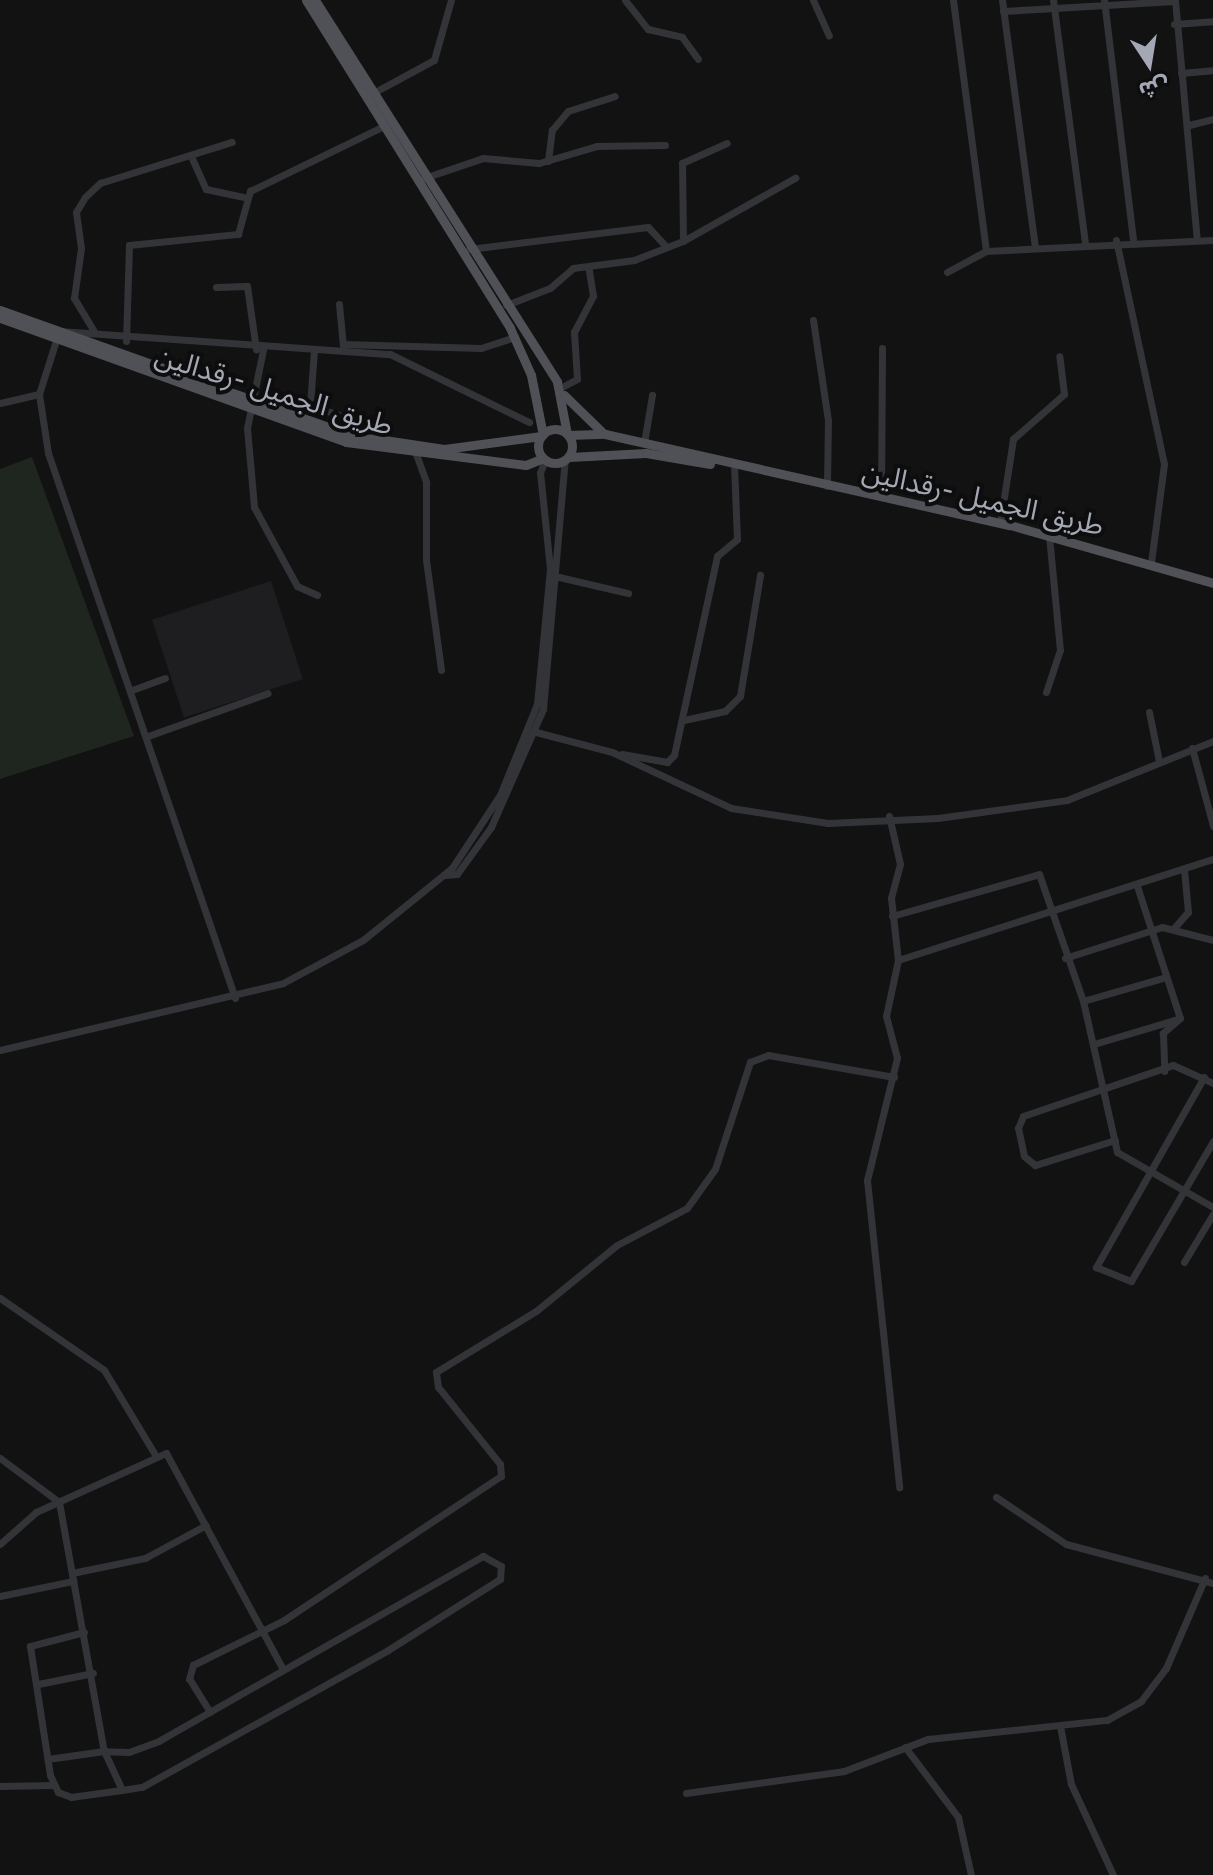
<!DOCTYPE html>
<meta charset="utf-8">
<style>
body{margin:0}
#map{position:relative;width:1213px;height:1875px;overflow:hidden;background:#121213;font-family:"Fira Sans","Noto Sans Arabic",sans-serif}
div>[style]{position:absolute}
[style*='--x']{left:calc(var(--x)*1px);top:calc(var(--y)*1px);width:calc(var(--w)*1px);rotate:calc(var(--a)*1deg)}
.built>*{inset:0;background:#1e1e20;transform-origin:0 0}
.green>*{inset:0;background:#1e261f}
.minor>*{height:7px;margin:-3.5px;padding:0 3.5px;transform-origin:3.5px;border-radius:3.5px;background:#333438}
.major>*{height:9px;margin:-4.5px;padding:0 4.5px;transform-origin:4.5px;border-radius:4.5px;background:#4f5157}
.major>.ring{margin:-4.5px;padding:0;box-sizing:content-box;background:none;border:9px solid #4f5157;border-radius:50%}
span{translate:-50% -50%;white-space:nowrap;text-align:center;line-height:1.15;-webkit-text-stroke:8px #0d0d0e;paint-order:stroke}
.street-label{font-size:28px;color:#a3a8b4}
.north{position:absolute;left:1109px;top:24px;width:80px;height:80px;-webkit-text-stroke:6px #0d0d0e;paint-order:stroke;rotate:168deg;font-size:22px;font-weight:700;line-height:32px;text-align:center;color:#a3a8b4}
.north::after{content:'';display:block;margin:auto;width:28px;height:36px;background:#a3a8b4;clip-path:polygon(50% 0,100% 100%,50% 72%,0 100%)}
</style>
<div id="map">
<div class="built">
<div style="left:271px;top:581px;width:103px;height:125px;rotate:72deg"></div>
</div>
<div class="green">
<div style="clip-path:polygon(32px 457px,134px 736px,0 779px,0 469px)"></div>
</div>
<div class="minor">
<div style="--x:625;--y:0;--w:37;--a:52"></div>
<div style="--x:648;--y:29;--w:35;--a:13"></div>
<div style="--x:682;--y:37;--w:27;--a:54"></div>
<div style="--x:813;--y:0;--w:39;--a:66"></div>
<div style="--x:953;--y:0;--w:253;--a:82.5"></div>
<div style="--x:1002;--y:0;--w:249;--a:82.4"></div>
<div style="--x:1053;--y:0;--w:244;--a:82.5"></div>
<div style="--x:1104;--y:0;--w:241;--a:83.1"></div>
<div style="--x:1175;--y:0;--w:241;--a:84.8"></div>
<div style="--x:1003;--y:11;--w:172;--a:-3.3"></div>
<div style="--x:1174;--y:24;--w:39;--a:-4"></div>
<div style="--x:1181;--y:73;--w:32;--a:-5"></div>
<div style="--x:373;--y:93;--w:69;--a:-28.4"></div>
<div style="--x:434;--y:60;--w:62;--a:-74.2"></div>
<div style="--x:1189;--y:125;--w:25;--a:-14"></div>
<div style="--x:191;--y:156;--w:36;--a:66"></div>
<div style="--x:206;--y:189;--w:39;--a:12"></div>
<div style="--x:548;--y:161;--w:31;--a:-83"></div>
<div style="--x:552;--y:130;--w:25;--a:-50"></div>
<div style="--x:568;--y:111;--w:49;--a:-17.7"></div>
<div style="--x:424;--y:178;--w:62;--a:-18.7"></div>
<div style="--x:483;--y:158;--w:56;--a:5.1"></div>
<div style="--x:539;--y:163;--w:60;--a:-16.3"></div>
<div style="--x:597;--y:146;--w:68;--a:-0.8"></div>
<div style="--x:1116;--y:240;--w:229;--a:77.9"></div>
<div style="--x:1164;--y:464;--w:100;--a:97.5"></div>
<div style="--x:683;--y:241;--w:78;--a:-90.7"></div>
<div style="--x:682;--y:163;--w:49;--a:-24"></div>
<div style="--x:469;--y:249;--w:180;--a:-7"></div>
<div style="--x:648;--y:227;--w:26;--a:47"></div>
<div style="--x:947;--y:272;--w:44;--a:-28.3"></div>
<div style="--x:986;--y:251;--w:227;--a:-2.8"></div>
<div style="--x:216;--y:287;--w:31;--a:-2"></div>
<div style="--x:247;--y:286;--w:64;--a:81.9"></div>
<div style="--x:339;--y:304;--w:42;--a:84.6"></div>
<div style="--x:506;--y:305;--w:47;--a:-21.1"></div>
<div style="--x:550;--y:288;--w:30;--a:-41"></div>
<div style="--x:573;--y:268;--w:62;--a:-7.5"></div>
<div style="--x:634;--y:260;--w:53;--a:-21.2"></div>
<div style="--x:683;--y:241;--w:129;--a:-29.4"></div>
<div style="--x:813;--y:320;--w:101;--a:81.5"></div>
<div style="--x:828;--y:420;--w:66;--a:90.9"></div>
<div style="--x:95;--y:333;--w:41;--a:-121"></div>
<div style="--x:74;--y:298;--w:50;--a:-82"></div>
<div style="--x:81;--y:248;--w:36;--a:-98"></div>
<div style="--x:76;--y:212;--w:17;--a:-59"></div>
<div style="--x:85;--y:197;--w:21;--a:-43"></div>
<div style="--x:100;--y:183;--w:138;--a:-17.3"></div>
<div style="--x:126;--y:341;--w:96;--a:-88.2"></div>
<div style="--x:129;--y:245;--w:110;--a:-5.8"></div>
<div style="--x:238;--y:234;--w:45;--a:-74.4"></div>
<div style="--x:250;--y:191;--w:149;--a:-25.9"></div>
<div style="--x:343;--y:344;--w:138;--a:1.7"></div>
<div style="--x:481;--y:348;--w:36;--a:-18"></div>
<div style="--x:263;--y:350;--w:80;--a:101.6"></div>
<div style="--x:247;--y:428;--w:79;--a:84.9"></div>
<div style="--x:254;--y:507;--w:90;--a:61.4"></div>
<div style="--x:297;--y:586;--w:22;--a:24"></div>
<div style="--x:314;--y:350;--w:55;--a:94.2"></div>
<div style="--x:310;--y:405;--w:52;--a:19.1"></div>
<div style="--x:560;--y:388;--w:19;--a:-28"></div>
<div style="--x:577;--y:379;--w:47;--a:-93.7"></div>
<div style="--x:574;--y:332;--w:41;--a:-62.2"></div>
<div style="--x:593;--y:296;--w:30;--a:-99"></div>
<div style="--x:0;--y:403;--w:40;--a:-13"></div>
<div style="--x:644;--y:443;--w:49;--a:-80.5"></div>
<div style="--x:416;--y:454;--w:30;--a:70"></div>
<div style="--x:426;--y:482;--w:78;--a:90"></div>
<div style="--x:426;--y:560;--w:111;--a:82.2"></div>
<div style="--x:881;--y:497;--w:149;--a:-89.6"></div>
<div style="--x:1000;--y:523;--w:85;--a:-81.2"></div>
<div style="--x:1013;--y:439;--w:68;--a:-41.4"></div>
<div style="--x:1064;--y:394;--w:38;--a:-97"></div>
<div style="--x:559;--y:577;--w:71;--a:13.1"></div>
<div style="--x:132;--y:690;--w:35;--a:-20"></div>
<div style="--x:1046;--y:692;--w:44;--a:-71.6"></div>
<div style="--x:1060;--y:650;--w:116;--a:-95.5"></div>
<div style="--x:1149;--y:712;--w:50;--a:78.5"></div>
<div style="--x:684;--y:720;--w:42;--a:-12.4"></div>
<div style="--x:725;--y:711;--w:21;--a:-45"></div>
<div style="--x:740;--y:696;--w:123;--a:-80.6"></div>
<div style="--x:536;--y:732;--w:79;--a:14.7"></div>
<div style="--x:612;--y:752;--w:132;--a:25.2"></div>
<div style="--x:731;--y:808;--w:98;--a:8.8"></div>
<div style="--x:828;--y:823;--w:110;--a:-2.6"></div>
<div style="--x:938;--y:818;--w:130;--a:-7.9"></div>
<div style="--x:1067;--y:800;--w:157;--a:-22"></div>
<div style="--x:148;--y:736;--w:127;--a:-19.7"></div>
<div style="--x:1192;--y:748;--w:81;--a:74.9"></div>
<div style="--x:622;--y:754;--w:46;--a:10.1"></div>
<div style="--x:667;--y:762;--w:10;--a:-45"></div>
<div style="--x:674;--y:755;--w:204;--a:-77.8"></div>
<div style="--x:717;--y:556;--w:26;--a:-40"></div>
<div style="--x:737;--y:539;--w:74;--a:-92.3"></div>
<div style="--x:889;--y:816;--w:49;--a:77.1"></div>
<div style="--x:900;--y:864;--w:35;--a:105"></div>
<div style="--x:891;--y:898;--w:62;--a:83.6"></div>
<div style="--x:898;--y:960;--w:57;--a:102.1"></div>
<div style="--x:886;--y:1016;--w:43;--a:75.3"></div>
<div style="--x:897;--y:1058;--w:126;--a:103.8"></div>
<div style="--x:867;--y:1180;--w:309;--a:84"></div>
<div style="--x:445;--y:875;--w:12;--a:-5"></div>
<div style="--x:457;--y:874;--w:58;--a:-54.1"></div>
<div style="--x:491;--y:827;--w:129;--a:-66.2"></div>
<div style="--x:543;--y:709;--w:250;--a:-85"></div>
<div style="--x:1137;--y:886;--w:139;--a:72"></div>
<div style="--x:1180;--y:1018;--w:23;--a:139"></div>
<div style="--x:1163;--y:1033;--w:38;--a:88"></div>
<div style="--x:892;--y:916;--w:153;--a:-15.9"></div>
<div style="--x:1039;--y:874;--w:134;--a:70.9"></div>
<div style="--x:1083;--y:1001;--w:155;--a:77.3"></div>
<div style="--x:1117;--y:1152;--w:111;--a:29.8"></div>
<div style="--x:1174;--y:928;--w:21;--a:-49"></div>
<div style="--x:1188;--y:912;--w:42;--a:-95.4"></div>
<div style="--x:1065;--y:958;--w:102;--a:-17.7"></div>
<div style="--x:1162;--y:927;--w:53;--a:14.3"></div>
<div style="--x:898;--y:960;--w:331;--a:-17.8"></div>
<div style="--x:235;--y:998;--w:576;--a:-108.94"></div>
<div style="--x:48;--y:453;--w:60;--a:-98.7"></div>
<div style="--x:39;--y:394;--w:66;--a:-72.4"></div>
<div style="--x:59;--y:331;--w:332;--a:4"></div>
<div style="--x:390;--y:354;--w:155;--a:26.1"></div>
<div style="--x:1083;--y:1001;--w:86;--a:-16.1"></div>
<div style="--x:1094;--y:1044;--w:88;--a:-16.6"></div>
<div style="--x:0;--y:1050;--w:291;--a:-13.3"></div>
<div style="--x:283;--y:983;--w:91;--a:-28.3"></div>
<div style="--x:363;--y:940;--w:114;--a:-39"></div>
<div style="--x:452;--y:868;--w:87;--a:-56.7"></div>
<div style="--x:500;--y:795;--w:98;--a:-67.9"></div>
<div style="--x:537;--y:704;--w:136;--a:-84.5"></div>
<div style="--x:550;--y:569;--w:97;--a:-95.9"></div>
<div style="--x:540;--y:473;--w:14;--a:-69"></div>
<div style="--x:1204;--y:1077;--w:219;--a:119.6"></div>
<div style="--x:1096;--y:1267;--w:38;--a:22"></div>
<div style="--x:1131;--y:1281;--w:162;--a:-59.6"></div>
<div style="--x:1115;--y:1140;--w:84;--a:162.6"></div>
<div style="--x:1035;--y:1165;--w:14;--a:-141"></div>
<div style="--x:1024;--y:1156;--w:29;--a:-102"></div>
<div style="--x:1018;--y:1128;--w:13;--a:-67"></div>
<div style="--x:1023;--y:1116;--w:158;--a:-18.8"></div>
<div style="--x:1173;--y:1065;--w:44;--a:24.2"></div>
<div style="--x:1184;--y:1262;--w:56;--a:-58.9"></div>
<div style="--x:0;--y:1298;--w:126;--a:34.7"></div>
<div style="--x:104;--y:1370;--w:97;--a:58.9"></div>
<div style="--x:0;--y:1458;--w:74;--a:36.7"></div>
<div style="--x:59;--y:1502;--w:253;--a:79.8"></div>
<div style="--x:104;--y:1751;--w:43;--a:65.2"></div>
<div style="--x:122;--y:1790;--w:20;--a:-9"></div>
<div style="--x:142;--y:1787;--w:282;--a:-29.1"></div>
<div style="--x:388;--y:1650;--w:133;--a:-32.4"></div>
<div style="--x:500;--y:1579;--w:13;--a:-86"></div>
<div style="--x:501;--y:1566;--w:21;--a:-151"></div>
<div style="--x:483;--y:1556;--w:373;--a:150.3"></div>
<div style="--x:159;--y:1741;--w:32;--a:160"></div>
<div style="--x:129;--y:1752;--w:25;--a:-178"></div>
<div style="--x:104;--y:1751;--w:57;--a:171.9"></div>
<div style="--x:996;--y:1497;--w:84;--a:33.9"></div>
<div style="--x:1066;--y:1544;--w:152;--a:14.9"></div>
<div style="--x:0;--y:1544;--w:48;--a:-41.6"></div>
<div style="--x:36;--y:1512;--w:143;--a:-24.4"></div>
<div style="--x:166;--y:1453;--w:246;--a:61.6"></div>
<div style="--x:72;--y:1573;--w:75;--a:-11.6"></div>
<div style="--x:145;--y:1558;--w:69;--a:-28.4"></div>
<div style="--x:0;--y:1596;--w:75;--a:-11.6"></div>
<div style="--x:84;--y:1632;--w:56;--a:165.5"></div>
<div style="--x:30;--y:1646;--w:131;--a:81.2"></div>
<div style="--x:50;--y:1775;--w:19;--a:65"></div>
<div style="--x:58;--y:1792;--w:14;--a:21"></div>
<div style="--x:71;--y:1797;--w:51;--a:-7.8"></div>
<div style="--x:38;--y:1684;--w:56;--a:-11.3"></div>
<div style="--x:210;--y:1712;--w:39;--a:-122"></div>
<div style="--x:189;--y:1679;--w:15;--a:-74"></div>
<div style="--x:193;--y:1665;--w:102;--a:-26.3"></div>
<div style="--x:284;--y:1620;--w:260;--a:-33.6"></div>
<div style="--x:501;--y:1476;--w:12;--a:-95"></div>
<div style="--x:500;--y:1464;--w:99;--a:-128.8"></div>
<div style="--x:438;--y:1387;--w:15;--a:-98"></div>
<div style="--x:436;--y:1372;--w:117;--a:-31.4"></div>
<div style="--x:536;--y:1311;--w:104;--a:-39.2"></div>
<div style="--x:617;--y:1245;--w:79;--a:-27.9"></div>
<div style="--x:687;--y:1208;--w:48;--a:-54.3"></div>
<div style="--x:715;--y:1169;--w:113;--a:-71.9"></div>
<div style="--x:750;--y:1062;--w:19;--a:-21"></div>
<div style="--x:768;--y:1055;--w:128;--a:9.9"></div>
<div style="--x:1060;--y:1726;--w:59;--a:79.3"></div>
<div style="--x:1071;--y:1784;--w:100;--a:65.2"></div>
<div style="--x:905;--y:1747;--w:88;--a:52.9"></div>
<div style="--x:958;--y:1817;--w:59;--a:77.4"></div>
<div style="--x:0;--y:1786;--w:53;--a:-1.1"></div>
<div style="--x:686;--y:1793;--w:160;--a:-7.9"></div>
<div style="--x:844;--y:1771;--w:90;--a:-20.9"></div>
<div style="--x:928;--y:1739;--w:180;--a:-6.1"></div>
<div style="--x:1107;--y:1720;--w:39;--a:-29"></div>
<div style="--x:1141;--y:1701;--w:41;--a:-52.9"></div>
<div style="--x:1166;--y:1668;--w:98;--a:-66.6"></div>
</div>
<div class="major">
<div style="--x:306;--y:0;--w:386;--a:58.1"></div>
<div style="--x:510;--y:328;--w:51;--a:65.9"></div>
<div style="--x:531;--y:375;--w:61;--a:78.7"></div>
<div style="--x:315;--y:0;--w:452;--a:57.6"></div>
<div style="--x:557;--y:382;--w:53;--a:79.1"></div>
<div style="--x:0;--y:310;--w:373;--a:19.6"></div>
<div style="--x:351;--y:435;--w:94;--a:8.6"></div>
<div style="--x:444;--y:449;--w:98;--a:-7.6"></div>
<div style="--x:0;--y:318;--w:368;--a:19.7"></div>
<div style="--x:346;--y:442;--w:181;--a:7.3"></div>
<div style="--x:526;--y:465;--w:18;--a:-22"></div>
<div style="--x:564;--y:395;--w:53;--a:44.2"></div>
<div class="ring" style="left:538px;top:429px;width:25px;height:25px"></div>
<div style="--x:568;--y:435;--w:37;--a:-2"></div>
<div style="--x:605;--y:434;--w:415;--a:12.7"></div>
<div style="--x:1010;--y:525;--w:211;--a:15.9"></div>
<div style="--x:569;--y:457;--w:77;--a:-3"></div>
<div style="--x:646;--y:453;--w:65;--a:9.8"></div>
</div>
<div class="street-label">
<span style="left:274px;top:391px;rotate:17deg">طريق الجميل -رقدالين</span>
<span style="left:983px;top:499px;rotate:13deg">طريق الجميل -رقدالين</span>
</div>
<div class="north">ش</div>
</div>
